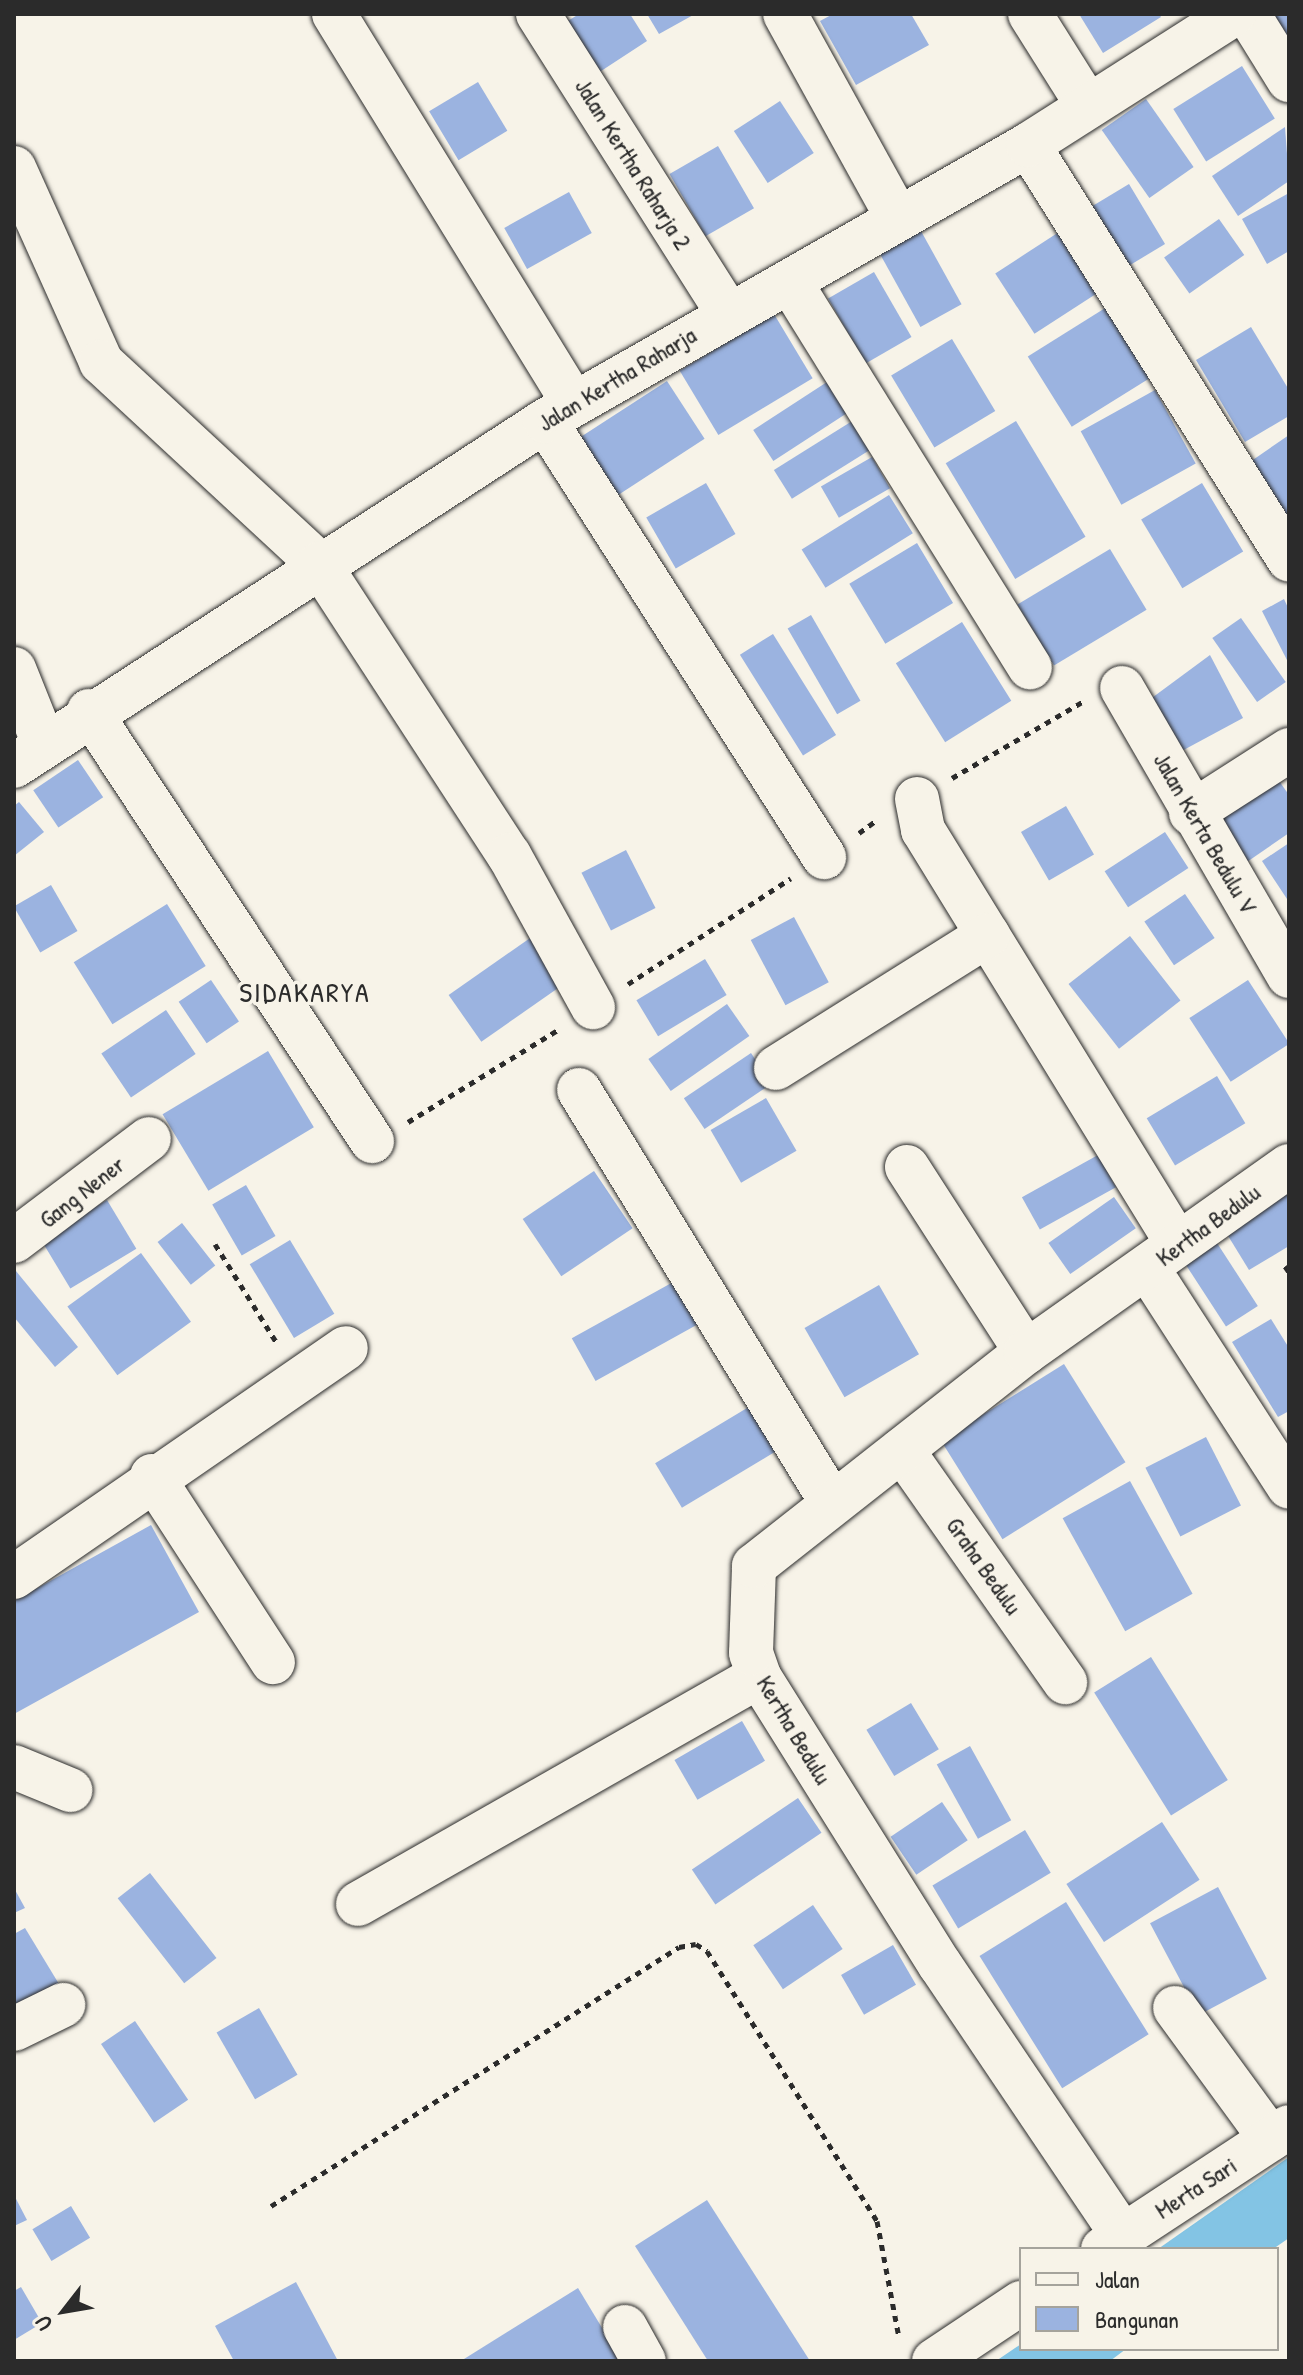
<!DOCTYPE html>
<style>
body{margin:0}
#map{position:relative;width:1303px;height:2375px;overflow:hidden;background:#f7f3e8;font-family:"Patrick Hand",sans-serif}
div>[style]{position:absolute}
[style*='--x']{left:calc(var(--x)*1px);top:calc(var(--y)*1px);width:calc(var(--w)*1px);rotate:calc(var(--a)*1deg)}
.water>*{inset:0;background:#83c4e4}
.building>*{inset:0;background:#9bb3e0;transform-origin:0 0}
.path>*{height:5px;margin-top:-2.5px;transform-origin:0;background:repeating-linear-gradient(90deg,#2b2b2b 0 6px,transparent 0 12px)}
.roads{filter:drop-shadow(0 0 2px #2b2b2b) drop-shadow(0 0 2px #2b2b2b)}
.minor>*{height:44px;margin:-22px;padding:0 22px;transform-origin:22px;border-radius:22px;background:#f7f3e8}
span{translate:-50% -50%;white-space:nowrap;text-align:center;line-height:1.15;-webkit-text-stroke:7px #f7f3e8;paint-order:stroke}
.street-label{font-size:24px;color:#2b2b2b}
.quarter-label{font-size:28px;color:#2b2b2b;letter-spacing:2px}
.frame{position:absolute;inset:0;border:16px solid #2b2b2b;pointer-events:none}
.legend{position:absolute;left:1019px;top:2247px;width:260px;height:104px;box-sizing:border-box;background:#f7f3e8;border:2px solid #a5a39c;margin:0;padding:10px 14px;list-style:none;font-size:24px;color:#2b2b2b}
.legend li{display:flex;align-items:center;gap:16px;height:40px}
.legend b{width:40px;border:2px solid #a5a39c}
.north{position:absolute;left:24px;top:2271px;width:80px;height:80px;-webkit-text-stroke:6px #f7f3e8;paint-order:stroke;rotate:239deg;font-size:22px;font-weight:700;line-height:32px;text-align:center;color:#2b2b2b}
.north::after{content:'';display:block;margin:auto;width:28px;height:36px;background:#2b2b2b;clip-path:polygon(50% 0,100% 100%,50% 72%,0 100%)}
</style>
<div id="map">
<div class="water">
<div style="clip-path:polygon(1289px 2157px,1289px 2238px,1273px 2249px,1158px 2249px)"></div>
<div style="clip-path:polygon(1021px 2344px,1021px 2349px,1126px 2349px,1110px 2361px,996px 2361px)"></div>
</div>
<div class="building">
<div style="clip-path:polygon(579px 14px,630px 14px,647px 41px,595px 75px,563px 24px)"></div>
<div style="clip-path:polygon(647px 14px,695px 14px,659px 34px)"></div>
<div style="clip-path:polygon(833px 14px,911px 14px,929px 45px,856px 85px,820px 21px)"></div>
<div style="clip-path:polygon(1079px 14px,1159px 14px,1161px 17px,1103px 53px)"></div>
<div style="clip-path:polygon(1265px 14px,1289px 14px,1289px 52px)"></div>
<div style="left:1242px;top:66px;width:62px;height:81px;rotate:58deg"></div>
<div style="left:478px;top:82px;width:57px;height:57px;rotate:59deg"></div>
<div style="left:1146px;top:99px;width:83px;height:54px;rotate:55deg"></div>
<div style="left:780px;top:101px;width:62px;height:55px;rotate:57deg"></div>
<div style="clip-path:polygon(1285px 127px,1289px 181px,1238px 216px,1212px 176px)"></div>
<div style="left:718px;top:146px;width:72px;height:56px;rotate:60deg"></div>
<div style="left:1129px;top:184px;width:70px;height:45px;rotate:59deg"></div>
<div style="left:569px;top:192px;width:47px;height:74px;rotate:61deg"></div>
<div style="clip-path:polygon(1289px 193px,1289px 251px,1267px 264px,1242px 219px)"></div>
<div style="left:1219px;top:219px;width:44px;height:67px;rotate:55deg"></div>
<div style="left:916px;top:222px;width:94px;height:47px;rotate:61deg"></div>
<div style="left:1059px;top:232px;width:72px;height:76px;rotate:57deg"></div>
<div style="left:874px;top:272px;width:75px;height:53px;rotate:60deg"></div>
<div style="left:1110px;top:305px;width:83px;height:97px;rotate:58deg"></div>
<div style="left:774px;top:314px;width:75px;height:110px;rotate:59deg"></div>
<div style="clip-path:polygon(1251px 327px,1289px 390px,1289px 416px,1245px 442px,1196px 360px)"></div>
<div style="left:952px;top:339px;width:84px;height:71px;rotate:59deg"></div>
<div style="left:667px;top:381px;width:69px;height:103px;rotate:57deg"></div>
<div style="left:827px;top:382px;width:37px;height:88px;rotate:57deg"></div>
<div style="left:1155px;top:390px;width:84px;height:85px;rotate:61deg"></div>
<div style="left:857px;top:418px;width:34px;height:98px;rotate:58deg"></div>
<div style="left:1016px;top:421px;width:135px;height:82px;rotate:59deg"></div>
<div style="clip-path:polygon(1289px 435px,1289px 525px,1247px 464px)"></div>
<div style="left:872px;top:457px;width:36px;height:59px;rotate:60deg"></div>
<div style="left:706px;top:483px;width:59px;height:69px;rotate:60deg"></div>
<div style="left:1202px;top:483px;width:80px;height:71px;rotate:59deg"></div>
<div style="left:889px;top:495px;width:45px;height:103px;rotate:58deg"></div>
<div style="left:917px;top:543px;width:70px;height:79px;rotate:59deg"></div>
<div style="left:1110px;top:549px;width:71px;height:108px;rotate:59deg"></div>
<div style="clip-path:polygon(1284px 599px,1289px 610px,1289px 664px,1262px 611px)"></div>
<div style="left:811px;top:615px;width:99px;height:27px;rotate:60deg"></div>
<div style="left:1241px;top:618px;width:78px;height:35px;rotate:55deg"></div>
<div style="left:962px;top:622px;width:93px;height:78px;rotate:58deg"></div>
<div style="left:773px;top:634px;width:119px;height:39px;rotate:58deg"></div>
<div style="clip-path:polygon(1210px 655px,1243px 718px,1178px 753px,1145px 703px)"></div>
<div style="left:78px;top:760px;width:45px;height:54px;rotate:56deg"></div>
<div style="clip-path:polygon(1272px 771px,1289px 795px,1289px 833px,1244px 864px,1210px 815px)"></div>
<div style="clip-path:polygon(19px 802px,44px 832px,14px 856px,14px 806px)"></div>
<div style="left:1066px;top:806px;width:56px;height:52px;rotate:60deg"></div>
<div style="left:1165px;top:832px;width:43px;height:72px;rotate:57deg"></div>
<div style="clip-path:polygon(1289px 843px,1289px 902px,1262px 861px)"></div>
<div style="left:626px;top:850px;width:65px;height:50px;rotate:63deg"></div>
<div style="left:51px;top:885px;width:53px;height:43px;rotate:60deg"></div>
<div style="left:1185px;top:894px;width:53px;height:49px;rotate:56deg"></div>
<div style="left:167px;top:904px;width:73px;height:110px;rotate:58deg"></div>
<div style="left:794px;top:917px;width:74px;height:49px;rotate:62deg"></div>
<div style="left:533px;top:936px;width:57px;height:103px;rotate:55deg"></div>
<div style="left:1130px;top:936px;width:82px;height:78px;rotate:52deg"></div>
<div style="left:705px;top:959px;width:42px;height:80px;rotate:59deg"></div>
<div style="left:211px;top:980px;width:50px;height:39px;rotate:56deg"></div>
<div style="left:1248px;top:980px;width:76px;height:70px;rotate:57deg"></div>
<div style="left:727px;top:1004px;width:39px;height:96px;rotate:55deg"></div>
<div style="left:166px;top:1010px;width:53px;height:78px;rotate:56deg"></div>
<div style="left:268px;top:1051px;width:89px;height:123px;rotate:59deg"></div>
<div style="left:751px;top:1053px;width:37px;height:81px;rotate:56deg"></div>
<div style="left:1217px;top:1076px;width:55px;height:82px;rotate:59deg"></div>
<div style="left:766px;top:1098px;width:61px;height:64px;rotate:60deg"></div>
<div style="left:1098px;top:1155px;width:37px;height:87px;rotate:61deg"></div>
<div style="left:594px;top:1171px;width:69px;height:86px;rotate:56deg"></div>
<div style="left:246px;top:1185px;width:59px;height:39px;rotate:60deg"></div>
<div style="clip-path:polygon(1289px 1192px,1289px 1246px,1249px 1270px,1222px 1226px)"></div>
<div style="left:1114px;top:1197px;width:38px;height:80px;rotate:55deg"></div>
<div style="left:107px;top:1200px;width:57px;height:77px;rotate:59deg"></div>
<div style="left:182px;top:1223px;width:54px;height:31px;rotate:52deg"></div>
<div style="left:290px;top:1240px;width:86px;height:47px;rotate:59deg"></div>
<div style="left:1217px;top:1243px;width:75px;height:38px;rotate:57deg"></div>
<div style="left:141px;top:1253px;width:85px;height:91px;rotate:54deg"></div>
<div style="clip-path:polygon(16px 1271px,78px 1347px,55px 1367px,14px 1317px)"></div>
<div style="left:675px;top:1281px;width:49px;height:118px;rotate:61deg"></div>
<div style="left:879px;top:1285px;width:80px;height:86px;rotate:60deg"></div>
<div style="clip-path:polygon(1271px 1319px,1289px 1348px,1289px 1411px,1278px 1417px,1232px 1342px)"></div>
<div style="left:1064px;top:1364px;width:116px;height:145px;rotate:58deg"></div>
<div style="left:752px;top:1405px;width:52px;height:113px;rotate:59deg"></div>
<div style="left:1206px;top:1437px;width:77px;height:68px;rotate:63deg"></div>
<div style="left:1130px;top:1481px;width:129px;height:77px;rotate:61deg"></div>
<div style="clip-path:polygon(151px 1525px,199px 1612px,14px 1714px,14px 1601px)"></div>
<div style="left:1151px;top:1657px;width:145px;height:67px;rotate:58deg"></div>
<div style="left:911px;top:1703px;width:54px;height:52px;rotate:59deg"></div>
<div style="left:742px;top:1721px;width:46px;height:78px;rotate:60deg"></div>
<div style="left:970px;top:1746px;width:85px;height:38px;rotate:61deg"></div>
<div style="left:798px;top:1798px;width:42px;height:128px;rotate:56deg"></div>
<div style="left:942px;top:1802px;width:46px;height:62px;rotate:56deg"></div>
<div style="left:1162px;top:1822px;width:69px;height:114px;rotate:57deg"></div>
<div style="left:1025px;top:1830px;width:50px;height:108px;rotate:59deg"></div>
<div style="left:150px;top:1873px;width:108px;height:41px;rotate:52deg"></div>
<div style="left:1218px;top:1887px;width:104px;height:77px;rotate:62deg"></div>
<div style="clip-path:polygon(14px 1888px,25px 1908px,14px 1913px)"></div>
<div style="left:1066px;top:1902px;width:156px;height:102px;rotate:58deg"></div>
<div style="left:813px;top:1905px;width:53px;height:72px;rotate:56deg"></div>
<div style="clip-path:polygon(25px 1928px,62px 1989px,14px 2005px,14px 1934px)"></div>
<div style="left:893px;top:1945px;width:46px;height:60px;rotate:60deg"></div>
<div style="left:259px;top:2008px;width:77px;height:49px;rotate:60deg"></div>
<div style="left:135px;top:2021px;width:95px;height:41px;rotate:56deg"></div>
<div style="clip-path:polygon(14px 2195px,27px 2220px,14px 2226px)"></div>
<div style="clip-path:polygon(707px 2200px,810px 2361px,708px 2361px,635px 2246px)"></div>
<div style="left:71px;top:2206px;width:37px;height:45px;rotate:59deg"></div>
<div style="clip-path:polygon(296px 2282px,338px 2361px,234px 2361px,215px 2326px)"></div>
<div style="clip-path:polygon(21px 2287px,42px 2323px,14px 2340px,14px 2291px)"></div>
<div style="clip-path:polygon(578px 2288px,622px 2361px,465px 2361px,464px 2359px)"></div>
</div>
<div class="path">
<div style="--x:952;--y:778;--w:151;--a:-30.3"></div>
<div style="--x:859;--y:833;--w:22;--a:-36"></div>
<div style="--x:628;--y:984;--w:194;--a:-33"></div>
<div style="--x:408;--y:1122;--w:177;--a:-31.6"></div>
<div style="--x:215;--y:1244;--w:119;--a:58"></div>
<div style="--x:1285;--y:1266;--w:7;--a:56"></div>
<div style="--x:271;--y:2206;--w:483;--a:-32.4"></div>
<div style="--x:679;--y:1947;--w:17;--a:-10"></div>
<div style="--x:696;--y:1944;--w:13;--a:32"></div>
<div style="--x:707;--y:1951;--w:319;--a:57.8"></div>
<div style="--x:877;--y:2221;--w:118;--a:79.3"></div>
</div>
<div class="roads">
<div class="minor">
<div style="--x:334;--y:14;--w:458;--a:58.4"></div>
<div style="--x:538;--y:14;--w:354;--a:57.6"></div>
<div style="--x:785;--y:14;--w:232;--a:61.1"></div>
<div style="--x:1030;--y:14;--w:109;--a:57.8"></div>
<div style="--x:1248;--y:14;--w:78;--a:58.2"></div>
<div style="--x:1028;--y:145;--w:490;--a:57.8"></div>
<div style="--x:14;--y:168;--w:213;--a:65.8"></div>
<div style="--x:101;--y:362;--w:297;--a:42.8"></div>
<div style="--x:319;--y:564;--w:348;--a:56.9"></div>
<div style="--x:509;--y:855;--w:174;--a:61.1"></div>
<div style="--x:790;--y:282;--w:454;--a:58.1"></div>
<div style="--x:545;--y:421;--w:518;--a:57.38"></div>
<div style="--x:14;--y:669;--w:81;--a:68.2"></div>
<div style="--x:1122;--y:688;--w:333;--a:59.9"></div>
<div style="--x:89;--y:711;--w:515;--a:56.65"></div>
<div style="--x:14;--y:766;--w:633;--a:-33.01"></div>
<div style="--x:545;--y:421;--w:556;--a:-29.74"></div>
<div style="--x:1028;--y:145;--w:244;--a:-32.5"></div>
<div style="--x:917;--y:799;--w:32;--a:79"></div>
<div style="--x:923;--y:830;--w:486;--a:58.4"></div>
<div style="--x:1191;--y:813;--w:117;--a:-32.7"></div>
<div style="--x:776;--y:1068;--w:250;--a:-32.1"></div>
<div style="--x:579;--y:1090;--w:481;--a:58.5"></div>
<div style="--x:907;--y:1167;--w:220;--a:57.2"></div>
<div style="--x:14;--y:1241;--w:169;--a:-37.1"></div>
<div style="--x:1159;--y:1286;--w:239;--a:57.1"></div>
<div style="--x:902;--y:1450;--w:284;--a:54.9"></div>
<div style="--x:152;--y:1476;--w:222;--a:57"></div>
<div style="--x:14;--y:1577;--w:403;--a:-34.6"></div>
<div style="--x:14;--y:1767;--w:61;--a:22.3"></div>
<div style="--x:358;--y:1904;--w:461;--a:-29.6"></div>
<div style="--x:1175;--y:2008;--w:162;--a:53.8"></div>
<div style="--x:14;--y:2029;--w:55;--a:-26.1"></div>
<div style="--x:1123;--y:2236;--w:327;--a:-124"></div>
<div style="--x:940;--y:1965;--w:341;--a:-122.1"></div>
<div style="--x:759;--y:1676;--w:24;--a:-109"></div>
<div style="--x:751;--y:1653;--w:87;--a:-88"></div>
<div style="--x:754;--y:1566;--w:346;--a:-38.2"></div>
<div style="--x:1026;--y:1352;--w:322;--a:-35.3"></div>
<div style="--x:1103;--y:2249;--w:222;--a:-33.3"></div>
<div style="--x:625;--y:2327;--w:39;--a:61"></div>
<div style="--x:934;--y:2361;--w:105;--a:-33.7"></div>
</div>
</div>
<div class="street-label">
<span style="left:633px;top:164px;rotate:58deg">Jalan Kertha Raharja 2</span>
<span style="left:617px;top:379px;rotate:-31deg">Jalan Kertha Raharja</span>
<span style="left:1205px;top:833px;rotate:60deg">Jalan Kerta Bedulu V</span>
<span style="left:82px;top:1192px;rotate:-38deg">Gang Nener</span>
<span style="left:1208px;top:1225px;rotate:-36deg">Kertha Bedulu</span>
<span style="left:984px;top:1566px;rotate:55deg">Graha Bedulu</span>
<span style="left:794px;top:1730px;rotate:59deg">Kertha Bedulu</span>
<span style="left:1196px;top:2188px;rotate:-33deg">Merta Sari</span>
</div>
<div class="quarter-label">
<span style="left:305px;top:992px">SIDAKARYA</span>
</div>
<div class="frame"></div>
<ul class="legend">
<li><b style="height:10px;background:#f7f3e8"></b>Jalan</li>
<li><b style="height:22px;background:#9bb3e0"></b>Bangunan</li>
</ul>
<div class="north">U</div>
</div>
